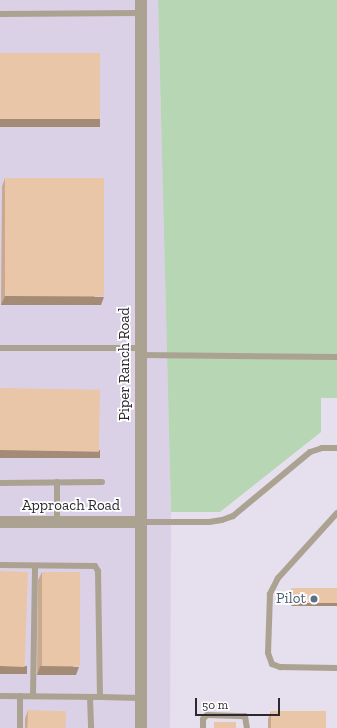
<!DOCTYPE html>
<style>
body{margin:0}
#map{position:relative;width:337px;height:728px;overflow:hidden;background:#e6dfed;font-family:"Zilla Slab",serif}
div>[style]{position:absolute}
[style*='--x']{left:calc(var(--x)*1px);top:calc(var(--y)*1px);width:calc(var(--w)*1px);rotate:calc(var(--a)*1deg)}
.built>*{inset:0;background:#dbd1e6}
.green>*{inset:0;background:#b6d6b4}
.service>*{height:6px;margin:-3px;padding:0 3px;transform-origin:3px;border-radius:3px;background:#aca292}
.minor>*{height:12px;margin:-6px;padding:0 6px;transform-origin:6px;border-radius:6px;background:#aca292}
.tertiary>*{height:12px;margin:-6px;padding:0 6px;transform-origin:6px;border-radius:6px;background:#aca292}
.wall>*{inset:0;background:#c9aa90}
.shaded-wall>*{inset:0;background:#a48b76;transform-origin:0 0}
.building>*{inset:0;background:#eac6a8;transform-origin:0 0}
.dots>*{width:11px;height:11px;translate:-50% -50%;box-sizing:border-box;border:2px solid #fff;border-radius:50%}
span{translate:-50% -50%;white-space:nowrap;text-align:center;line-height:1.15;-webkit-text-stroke:3.5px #fff;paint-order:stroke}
.street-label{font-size:15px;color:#2c292f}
.service-label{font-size:15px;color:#4e5e75}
.right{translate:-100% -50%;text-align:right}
.scale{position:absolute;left:195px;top:698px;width:85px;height:18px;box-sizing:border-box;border:2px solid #2c292f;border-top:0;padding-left:5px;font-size:12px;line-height:14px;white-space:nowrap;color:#2c292f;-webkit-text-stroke:3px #fff;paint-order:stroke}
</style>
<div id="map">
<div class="built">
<div style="clip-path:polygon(0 0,158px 0,171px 512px,170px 728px,0 728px)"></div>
</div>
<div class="green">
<div style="clip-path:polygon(158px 0,337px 0,337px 398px,321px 398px,321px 432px,220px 512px,171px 512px)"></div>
</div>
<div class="service">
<div style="--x:0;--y:14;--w:141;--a:-0.4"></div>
<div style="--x:0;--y:348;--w:141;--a:0"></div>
<div style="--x:141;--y:355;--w:196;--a:0.6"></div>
<div style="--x:0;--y:483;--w:102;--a:-0.6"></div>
<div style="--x:337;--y:513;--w:88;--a:132.2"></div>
<div style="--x:278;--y:578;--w:18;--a:117"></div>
<div style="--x:270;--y:594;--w:59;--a:91.9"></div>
<div style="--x:268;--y:653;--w:12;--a:70"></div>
<div style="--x:272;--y:664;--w:9;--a:21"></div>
<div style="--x:280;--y:667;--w:57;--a:1"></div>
<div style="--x:57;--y:522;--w:40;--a:-90"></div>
<div style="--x:141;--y:522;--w:68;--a:0"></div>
<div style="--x:209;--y:522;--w:13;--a:-9"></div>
<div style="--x:222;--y:520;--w:12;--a:-20"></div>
<div style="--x:233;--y:516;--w:100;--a:-39.7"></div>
<div style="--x:310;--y:452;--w:13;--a:-18"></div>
<div style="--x:322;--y:448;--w:15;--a:0"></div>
<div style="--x:0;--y:565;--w:95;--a:0.6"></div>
<div style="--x:95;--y:566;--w:6;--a:59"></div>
<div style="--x:98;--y:571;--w:126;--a:89.1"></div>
<div style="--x:100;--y:697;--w:100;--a:-179.4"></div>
<div style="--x:33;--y:696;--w:130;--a:-89.1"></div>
<div style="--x:90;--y:697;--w:31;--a:88"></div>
<div style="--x:100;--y:697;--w:41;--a:1.4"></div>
<div style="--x:20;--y:728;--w:32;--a:-90"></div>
<div style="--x:203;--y:728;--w:9;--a:-90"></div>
<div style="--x:203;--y:719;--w:6;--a:-45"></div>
<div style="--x:207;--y:715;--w:38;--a:2"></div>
<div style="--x:245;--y:716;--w:12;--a:81"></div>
</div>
<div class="minor">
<div style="--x:0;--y:522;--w:141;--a:0"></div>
</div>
<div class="tertiary">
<div style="--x:141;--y:0;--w:728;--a:90"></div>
</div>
<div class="wall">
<div style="clip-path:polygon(5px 178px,101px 305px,1px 305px,2px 186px)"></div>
<div style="clip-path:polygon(42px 572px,76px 675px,37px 675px,38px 580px)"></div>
<div style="clip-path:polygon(292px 588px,337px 588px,291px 606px,291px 591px)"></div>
<div style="clip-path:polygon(28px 710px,66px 728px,25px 728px,25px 719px)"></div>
<div style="clip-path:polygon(271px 711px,326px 728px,268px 728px,268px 719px)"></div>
</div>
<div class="shaded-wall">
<div style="left:0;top:119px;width:100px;height:8px"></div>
<div style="clip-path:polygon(5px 296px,104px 297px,101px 305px,1px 305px)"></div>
<div style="left:0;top:450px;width:100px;height:8px"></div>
<div style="left:292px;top:603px;width:45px;height:3px"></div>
<div style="left:0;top:666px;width:27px;height:8px"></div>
<div style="clip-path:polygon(40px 666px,79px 667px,76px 675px,37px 675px)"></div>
</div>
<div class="building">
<div style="left:0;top:53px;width:100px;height:66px"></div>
<div style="left:5px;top:178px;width:99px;height:118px"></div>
<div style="left:0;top:388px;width:100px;height:62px;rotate:1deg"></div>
<div style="left:0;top:571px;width:28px;height:95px;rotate:2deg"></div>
<div style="left:42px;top:572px;width:38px;height:94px"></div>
<div style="left:292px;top:588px;width:45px;height:15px"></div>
<div style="left:28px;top:710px;width:38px;height:18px;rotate:2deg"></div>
<div style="left:271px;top:711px;width:55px;height:17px"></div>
<div style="left:214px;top:722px;width:22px;height:6px"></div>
</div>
<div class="dots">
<div style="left:314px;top:599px;background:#5c6f8a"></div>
</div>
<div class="street-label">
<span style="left:125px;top:364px;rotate:-90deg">Piper Ranch Road</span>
<span style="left:71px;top:506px">Approach Road</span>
</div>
<div class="service-label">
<span class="right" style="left:306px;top:599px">Pilot</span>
</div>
<div class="scale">50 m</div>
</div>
